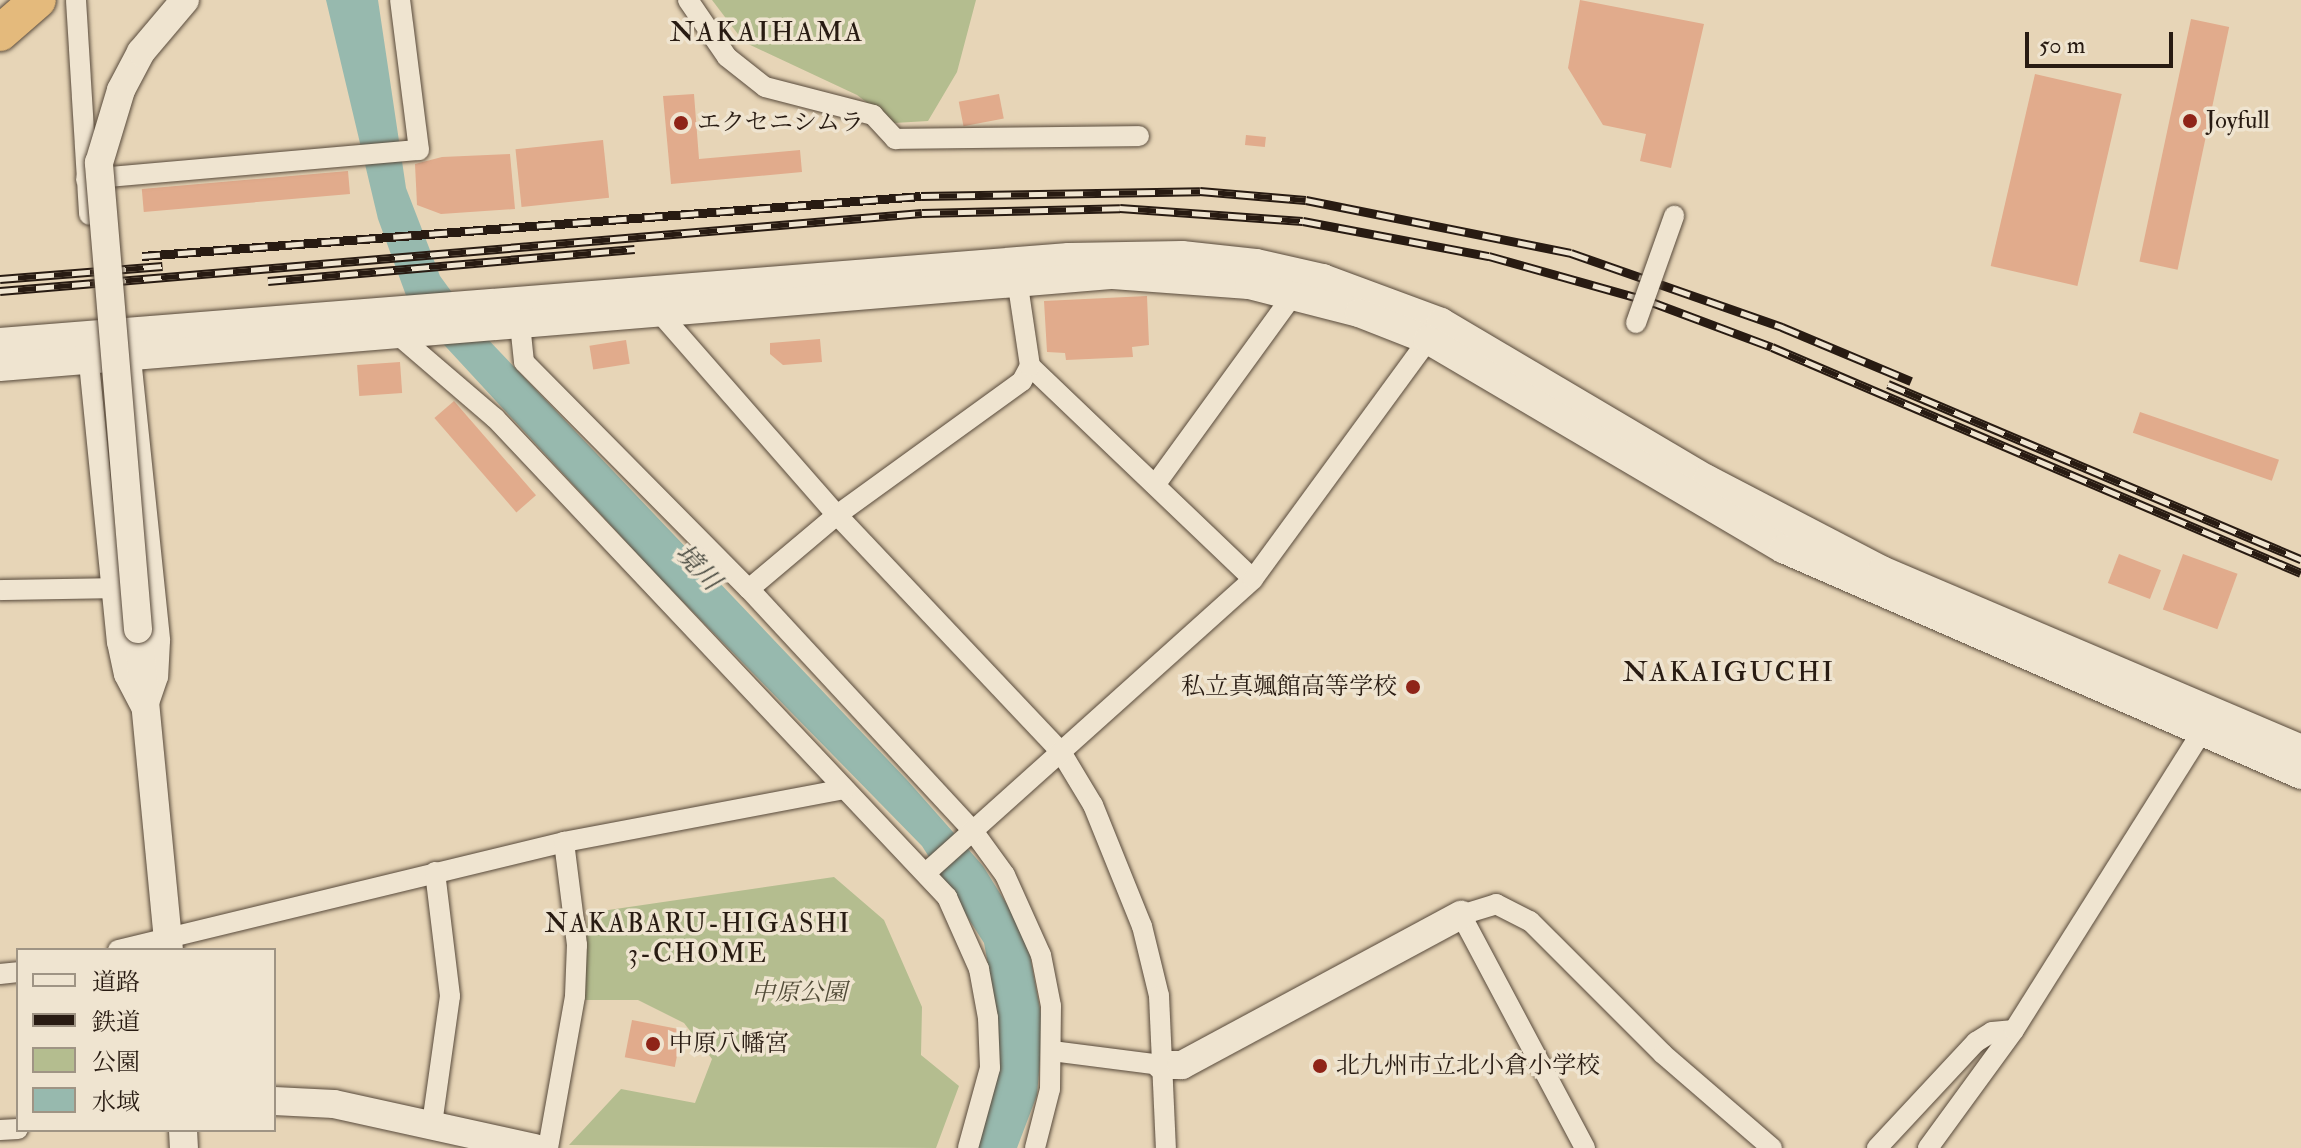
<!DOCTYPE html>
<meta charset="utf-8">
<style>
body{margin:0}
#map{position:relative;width:2301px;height:1148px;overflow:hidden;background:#e7d5b7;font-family:"IM FELL Double Pica","Noto Serif JP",serif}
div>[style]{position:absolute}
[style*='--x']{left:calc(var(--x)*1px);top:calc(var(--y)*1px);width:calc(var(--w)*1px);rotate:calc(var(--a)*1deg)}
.green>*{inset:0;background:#b4bd8f}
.water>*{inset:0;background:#97b9ae}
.building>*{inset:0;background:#e1ab8c;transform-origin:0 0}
.roads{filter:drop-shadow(0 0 2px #584a3b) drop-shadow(0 0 2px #584a3b)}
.street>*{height:20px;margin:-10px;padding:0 10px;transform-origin:10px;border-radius:10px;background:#efe4d0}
.secondary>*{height:28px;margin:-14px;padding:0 14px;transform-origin:14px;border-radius:14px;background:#efe4d0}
.highway>*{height:36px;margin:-18px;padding:0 18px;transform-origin:18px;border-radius:18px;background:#e4ba7c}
.rail>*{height:9px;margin-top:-4.5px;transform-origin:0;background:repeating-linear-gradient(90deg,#efe4d0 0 18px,#281b12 0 36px);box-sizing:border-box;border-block:2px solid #281b12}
.bridges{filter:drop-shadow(0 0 2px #584a3b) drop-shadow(0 0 2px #584a3b)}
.street-bridge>*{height:20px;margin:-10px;padding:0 10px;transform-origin:10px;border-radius:10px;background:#efe4d0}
.secondary-bridge>*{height:28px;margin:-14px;padding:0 14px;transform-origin:14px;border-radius:14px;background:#efe4d0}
.dots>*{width:22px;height:22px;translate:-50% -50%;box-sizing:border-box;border:4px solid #efe4d0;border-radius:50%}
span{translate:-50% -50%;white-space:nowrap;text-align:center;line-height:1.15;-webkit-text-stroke:7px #efe4d0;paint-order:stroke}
.poi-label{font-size:24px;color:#281b12}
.left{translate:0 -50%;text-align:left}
.right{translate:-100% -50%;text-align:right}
.park-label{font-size:24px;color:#524c38;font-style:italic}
.water-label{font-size:26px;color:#494a41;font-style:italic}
.neighbourhood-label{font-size:26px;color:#281b12;letter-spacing:2px}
.quarter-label{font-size:28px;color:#281b12;letter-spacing:2px}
.legend{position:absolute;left:16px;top:948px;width:260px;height:184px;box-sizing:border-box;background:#efe4d0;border:2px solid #9f9484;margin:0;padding:10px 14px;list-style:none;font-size:24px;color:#281b12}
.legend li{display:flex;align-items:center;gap:16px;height:40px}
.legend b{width:40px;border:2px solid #9f9484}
.scale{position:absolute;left:2025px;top:32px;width:148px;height:36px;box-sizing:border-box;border:4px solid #281b12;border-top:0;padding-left:10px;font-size:24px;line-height:28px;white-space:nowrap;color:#281b12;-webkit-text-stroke:6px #efe4d0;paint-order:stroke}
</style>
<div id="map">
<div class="green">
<div style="clip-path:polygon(712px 0,976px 0,957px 72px,928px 121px,894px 123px,857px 95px,744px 42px)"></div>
<div style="clip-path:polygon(834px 877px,884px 920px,922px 1007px,921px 1055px,959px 1086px,936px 1148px,569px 1145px,621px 1089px,695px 1103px,712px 1059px,684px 1023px,638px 1000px,584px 1000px,588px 913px)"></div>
</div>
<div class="water">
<div style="clip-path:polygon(326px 0,378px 0,406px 188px,440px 276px,480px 331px,908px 781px,983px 866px,1011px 911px,1027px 940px,1043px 1025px,1037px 1095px,1017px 1148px,975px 1148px,998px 1067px,992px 986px,984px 943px,922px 846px,654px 572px,411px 309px,378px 219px)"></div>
</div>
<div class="building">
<div style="clip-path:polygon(1580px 0,1704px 24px,1671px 168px,1640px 161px,1646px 134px,1603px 125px,1568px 68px)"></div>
<div style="left:2191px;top:19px;width:39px;height:248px;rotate:12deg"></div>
<div style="left:2035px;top:74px;width:89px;height:197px;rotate:13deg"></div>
<div style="clip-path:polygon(694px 94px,699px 159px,800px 150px,802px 172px,671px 184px,663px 96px)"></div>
<div style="left:999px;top:94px;width:25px;height:41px;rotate:79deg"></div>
<div style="left:1246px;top:135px;width:20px;height:10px;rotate:6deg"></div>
<div style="left:603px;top:140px;width:58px;height:88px;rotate:84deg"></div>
<div style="clip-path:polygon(510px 154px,515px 209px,441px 214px,417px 205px,415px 164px,442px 157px)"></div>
<div style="left:348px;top:171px;width:23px;height:207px;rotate:85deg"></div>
<div style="clip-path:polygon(1147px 296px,1149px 345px,1132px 347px,1133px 357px,1066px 360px,1065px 353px,1047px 352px,1044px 301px)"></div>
<div style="clip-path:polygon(820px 339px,822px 362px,783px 365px,770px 354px,770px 343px)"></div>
<div style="left:626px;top:340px;width:24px;height:37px;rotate:81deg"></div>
<div style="left:400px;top:362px;width:31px;height:43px;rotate:86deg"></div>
<div style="left:454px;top:401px;width:125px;height:26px;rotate:49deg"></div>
<div style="left:2140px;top:412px;width:147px;height:22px;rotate:19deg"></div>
<div style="left:2119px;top:554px;width:45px;height:31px;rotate:21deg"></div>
<div style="left:2183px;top:554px;width:58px;height:59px;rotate:20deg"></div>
<div style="left:632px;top:1020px;width:51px;height:38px;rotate:11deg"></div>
</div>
<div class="roads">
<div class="street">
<div style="--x:76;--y:0;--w:215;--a:86.5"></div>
<div style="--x:688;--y:0;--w:69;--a:55.6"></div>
<div style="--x:727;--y:57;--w:48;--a:38.3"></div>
<div style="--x:765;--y:87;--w:112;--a:14.5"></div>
<div style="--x:873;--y:115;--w:33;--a:47"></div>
<div style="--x:895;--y:139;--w:244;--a:-0.7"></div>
<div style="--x:86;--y:179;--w:334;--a:-5"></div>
<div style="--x:419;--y:150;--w:151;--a:-97.2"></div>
<div style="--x:659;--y:312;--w:270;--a:48.8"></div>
<div style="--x:837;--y:515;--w:326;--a:46.6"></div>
<div style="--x:1061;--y:752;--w:62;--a:58.9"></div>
<div style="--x:1093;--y:805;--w:131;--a:68"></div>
<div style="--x:1142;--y:926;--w:72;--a:76.3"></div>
<div style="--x:1159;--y:996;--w:152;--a:87.4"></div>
<div style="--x:520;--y:324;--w:38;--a:84"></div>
<div style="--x:524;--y:362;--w:320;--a:45.3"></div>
<div style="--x:749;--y:589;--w:330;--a:47.2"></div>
<div style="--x:973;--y:831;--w:54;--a:54"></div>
<div style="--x:1005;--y:875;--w:88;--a:65.8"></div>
<div style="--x:1041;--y:955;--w:52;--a:78.9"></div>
<div style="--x:1051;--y:1006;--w:83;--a:90.7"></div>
<div style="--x:1050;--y:1089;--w:61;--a:104.3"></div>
<div style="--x:106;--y:335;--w:34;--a:43"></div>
<div style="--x:131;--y:358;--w:284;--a:84.1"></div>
<div style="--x:160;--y:641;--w:36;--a:93"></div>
<div style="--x:158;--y:677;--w:40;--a:108.9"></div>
<div style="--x:145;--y:715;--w:45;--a:-117.7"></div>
<div style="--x:124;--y:675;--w:33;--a:-102"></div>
<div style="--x:117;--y:643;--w:283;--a:-95.7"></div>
<div style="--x:89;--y:361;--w:31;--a:-57"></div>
<div style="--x:398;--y:335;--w:128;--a:40.6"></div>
<div style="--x:495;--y:418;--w:659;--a:46.66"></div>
<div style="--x:947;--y:897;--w:79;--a:66"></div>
<div style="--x:979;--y:969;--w:50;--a:79.6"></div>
<div style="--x:988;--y:1018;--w:50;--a:87.7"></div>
<div style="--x:990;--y:1068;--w:83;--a:105.4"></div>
<div style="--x:1030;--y:366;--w:308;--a:43.7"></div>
<div style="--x:1155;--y:485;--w:235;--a:-54"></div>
<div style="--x:749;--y:589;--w:115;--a:-40.1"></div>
<div style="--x:837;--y:515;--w:228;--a:-35.9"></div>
<div style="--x:1022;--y:381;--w:17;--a:-62"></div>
<div style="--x:1030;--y:366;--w:95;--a:-98.5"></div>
<div style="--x:0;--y:590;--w:111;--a:-1"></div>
<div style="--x:927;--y:872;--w:438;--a:-41.9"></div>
<div style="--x:1253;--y:579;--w:296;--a:-53.8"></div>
<div style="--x:118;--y:950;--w:459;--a:-13.6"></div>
<div style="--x:564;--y:842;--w:285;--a:-10.7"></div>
<div style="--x:0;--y:974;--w:18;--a:-6"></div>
<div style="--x:1052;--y:1051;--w:110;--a:7.3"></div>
<div style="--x:432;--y:1124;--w:129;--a:-82"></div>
<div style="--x:450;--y:996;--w:125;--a:-96.9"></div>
<div style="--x:0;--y:1130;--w:18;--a:-3"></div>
<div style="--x:548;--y:1148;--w:154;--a:-79.9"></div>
<div style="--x:575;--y:996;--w:51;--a:-87.8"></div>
<div style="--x:577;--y:945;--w:104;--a:-97.2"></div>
<div style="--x:1585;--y:1148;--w:264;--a:-118"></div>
<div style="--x:1461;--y:915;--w:37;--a:-17"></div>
<div style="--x:1496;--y:904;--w:38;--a:27"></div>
<div style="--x:1530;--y:921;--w:188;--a:45"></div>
<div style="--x:1663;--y:1054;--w:144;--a:40.8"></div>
<div style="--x:1877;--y:1148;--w:145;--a:-47"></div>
<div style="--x:1976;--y:1042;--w:19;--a:-32"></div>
<div style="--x:1992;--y:1032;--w:22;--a:-5"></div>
<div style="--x:1928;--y:1148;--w:146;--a:-53.9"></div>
<div style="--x:2014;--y:1030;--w:364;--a:-57.8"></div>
</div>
<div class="secondary">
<div style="--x:0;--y:342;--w:1072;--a:-4.55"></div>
<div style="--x:1069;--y:257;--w:113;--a:-1"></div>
<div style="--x:1182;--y:255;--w:74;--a:6.2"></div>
<div style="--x:1256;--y:263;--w:69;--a:12.6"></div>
<div style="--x:1323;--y:278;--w:126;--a:20.4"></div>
<div style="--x:1441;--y:322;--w:309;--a:30.6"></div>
<div style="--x:1707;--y:479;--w:197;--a:27.5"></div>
<div style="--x:1882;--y:570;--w:456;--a:23.1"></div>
<div style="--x:0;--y:367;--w:1117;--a:-4.73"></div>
<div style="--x:1113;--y:275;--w:136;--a:4.2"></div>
<div style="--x:1249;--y:285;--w:114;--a:14.3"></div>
<div style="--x:1359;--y:313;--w:74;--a:21.4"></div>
<div style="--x:1428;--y:340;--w:412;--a:30.5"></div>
<div style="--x:1783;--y:549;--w:565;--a:23.57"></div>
<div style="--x:138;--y:629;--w:322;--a:84.5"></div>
<div style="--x:1161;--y:1065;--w:21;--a:0"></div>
<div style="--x:1182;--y:1065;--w:317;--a:-28.3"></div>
<div style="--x:274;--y:1101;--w:60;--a:2.9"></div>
<div style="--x:334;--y:1104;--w:205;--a:12.4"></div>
<div style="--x:183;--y:1130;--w:18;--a:87"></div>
</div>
<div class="highway">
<div style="--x:0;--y:33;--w:50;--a:-41"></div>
</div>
</div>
<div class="rail">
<div style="--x:142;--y:256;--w:781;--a:-4.4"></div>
<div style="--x:921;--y:196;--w:279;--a:-1"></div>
<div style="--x:1200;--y:191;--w:106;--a:4.9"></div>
<div style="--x:1306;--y:200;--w:270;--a:11.3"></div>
<div style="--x:1571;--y:253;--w:224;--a:19.3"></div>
<div style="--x:1782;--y:327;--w:140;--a:22.7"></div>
<div style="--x:0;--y:279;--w:163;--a:-4.6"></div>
<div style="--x:268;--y:281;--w:368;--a:-5"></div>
<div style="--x:0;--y:291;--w:925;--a:-4.84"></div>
<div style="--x:922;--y:213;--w:198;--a:-1.4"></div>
<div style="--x:1120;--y:208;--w:183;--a:4.1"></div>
<div style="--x:1303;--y:221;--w:189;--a:10.7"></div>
<div style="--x:1489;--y:256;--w:166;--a:15.7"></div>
<div style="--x:1649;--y:301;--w:131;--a:20.5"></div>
<div style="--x:1772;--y:347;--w:575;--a:23.13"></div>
<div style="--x:1888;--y:384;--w:449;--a:23"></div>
</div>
<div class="bridges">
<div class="street-bridge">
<div style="--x:1636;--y:323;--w:114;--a:-70.4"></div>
</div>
<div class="secondary-bridge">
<div style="--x:138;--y:629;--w:468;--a:-94.8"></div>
<div style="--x:99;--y:163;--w:76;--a:-73.2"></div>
<div style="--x:121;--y:90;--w:43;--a:-62.2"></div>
<div style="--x:141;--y:52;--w:68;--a:-49.8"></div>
</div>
</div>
<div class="dots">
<div style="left:2190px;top:121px;background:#8f2418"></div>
<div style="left:681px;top:123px;background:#8f2418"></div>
<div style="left:1413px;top:687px;background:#8f2418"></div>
<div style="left:653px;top:1044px;background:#8f2418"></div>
<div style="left:1320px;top:1066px;background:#8f2418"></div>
</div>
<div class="poi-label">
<span class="left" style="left:2206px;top:121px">Joyfull</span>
<span class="left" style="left:697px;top:123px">エクセニシムラ</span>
<span class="right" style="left:1397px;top:687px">私立真颯館高等学校</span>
<span class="left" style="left:669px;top:1044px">中原八幡宮</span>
<span class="left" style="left:1336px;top:1066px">北九州市立北小倉小学校</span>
</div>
<div class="park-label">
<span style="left:799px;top:993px">中原公園</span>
</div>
<div class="water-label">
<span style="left:697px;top:568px;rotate:46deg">境川</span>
</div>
<div class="neighbourhood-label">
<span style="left:698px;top:940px">NAKABARU-HIGASHI<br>3-CHOME</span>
</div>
<div class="quarter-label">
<span style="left:767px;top:33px">NAKAIHAMA</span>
<span style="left:1729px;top:673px">NAKAIGUCHI</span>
</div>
<ul class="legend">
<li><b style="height:10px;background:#efe4d0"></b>道路</li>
<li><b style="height:10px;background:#281b12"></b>鉄道</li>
<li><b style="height:22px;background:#b4bd8f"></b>公園</li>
<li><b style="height:22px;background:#97b9ae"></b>水域</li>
</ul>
<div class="scale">50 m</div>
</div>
